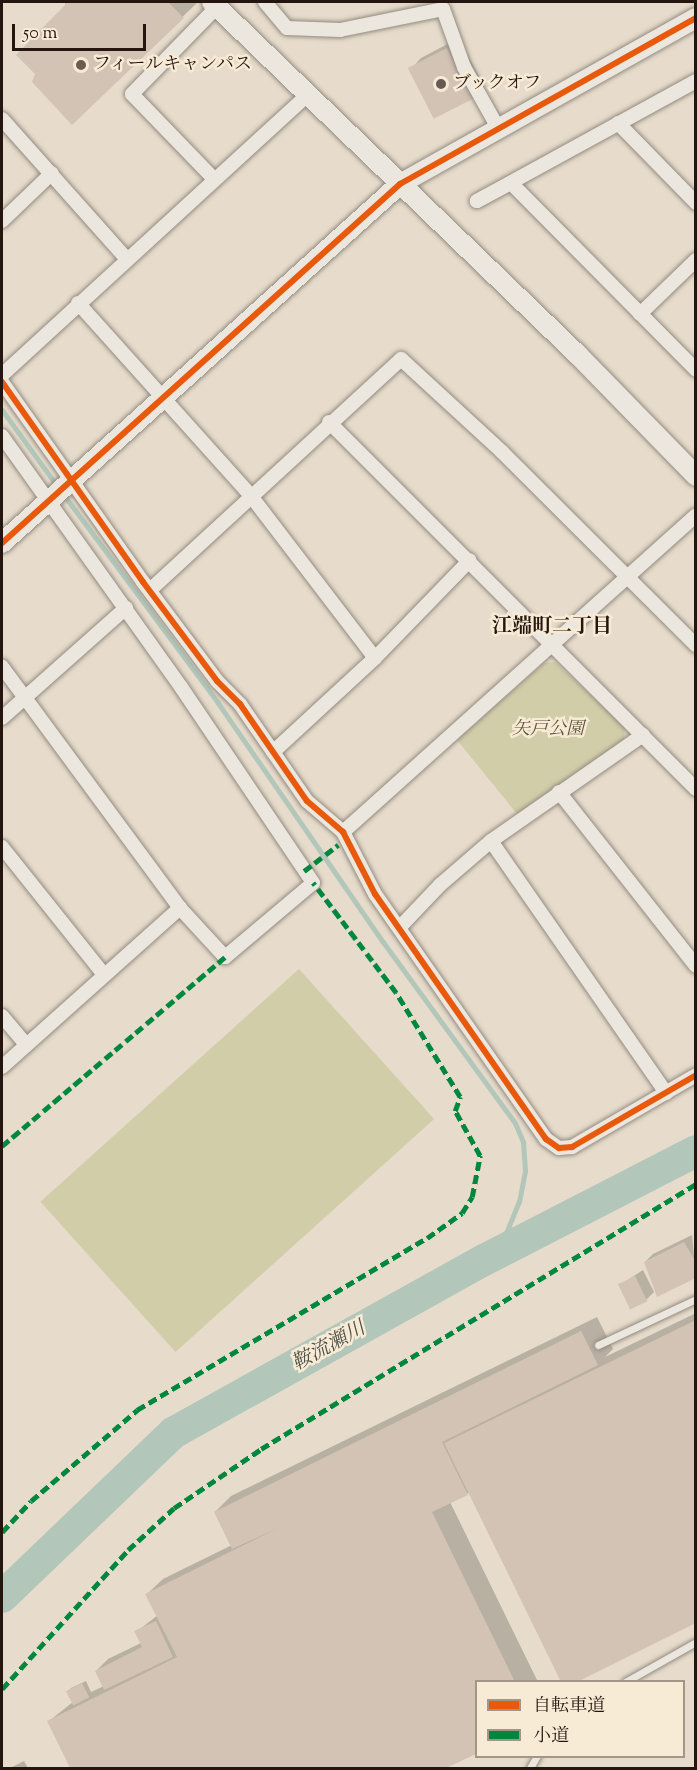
<!DOCTYPE html>
<meta charset="utf-8">
<style>
body{margin:0}
#map{position:relative;width:697px;height:1770px;overflow:hidden;background:#e7dccb;font-family:"Sorts Mill Goudy","Noto Serif JP",serif}
div>[style]{position:absolute}
[style*='--x']{left:calc(var(--x)*1px);top:calc(var(--y)*1px);width:calc(var(--w)*1px);rotate:calc(var(--a)*1deg)}
.green>*{inset:0;background:#d2cda9;transform-origin:0 0}
.shadow>*{inset:0;background:#0003}
.stream>*{height:5px;margin:-2.5px;padding:0 2.5px;transform-origin:2.5px;border-radius:2.5px;background:#b2c6ba}
.river>*{height:32px;margin:-16px;padding:0 16px;transform-origin:16px;border-radius:16px;background:#b2c6ba}
.building>*{inset:0;background:#d3c3b5;transform-origin:0 0}
.roads{filter:drop-shadow(0 0 2px #938b81) drop-shadow(0 0 2px #938b81)}
.lane>*{height:7px;margin:-3.5px;padding:0 3.5px;transform-origin:3.5px;border-radius:3.5px;background:#ebe6de}
.street>*{height:14px;margin:-7px;padding:0 7px;transform-origin:7px;border-radius:7px;background:#ebe6de}
.secondary>*{height:20px;margin:-10px;padding:0 10px;transform-origin:10px;border-radius:10px;background:#ebe6de}
.quiet>*{height:4.5px;margin-top:-2.25px;transform-origin:0;background:repeating-linear-gradient(90deg,#00873e 0 9px,transparent 0 13.5px)}
.cycleway>*{height:6px;margin:-3px;padding:0 3px;transform-origin:3px;border-radius:3px;background:#e8590c}
.dots>*{width:16px;height:16px;translate:-50% -50%;box-sizing:border-box;border:3px solid #f7ebd6;border-radius:50%}
span{translate:-50% -50%;white-space:nowrap;text-align:center;line-height:1.15;-webkit-text-stroke:5px #f7ebd6;paint-order:stroke}
.poi-label{font-size:18px;color:#24160f}
.left{translate:0 -50%;text-align:left}
.park-label{font-size:18px;color:#5b523b;font-style:italic}
.neighbourhood-label{font-size:20px;color:#24160f;font-weight:700}
.water-label{font-size:20px;color:#4e5048;font-style:italic}
.frame{position:absolute;inset:0;border:3px solid #24160f;pointer-events:none}
.legend{position:absolute;left:475px;top:1680px;width:210px;height:78px;box-sizing:border-box;background:#f7ebd6;border:2px solid #a39686;margin:0;padding:8px 10px;list-style:none;font-size:18px;color:#24160f}
.legend li{display:flex;align-items:center;gap:12px;height:30px}
.legend b{width:30px;border:2px solid #a39686}
.scale{position:absolute;left:12px;top:24px;width:134px;height:27px;box-sizing:border-box;border:3px solid #24160f;border-top:0;padding-left:8px;font-size:18px;line-height:21px;white-space:nowrap;color:#24160f;-webkit-text-stroke:4px #f7ebd6;paint-order:stroke}
</style>
<div id="map">
<div class="green">
<div style="clip-path:polygon(555px 662px,625px 727px,624px 741px,517px 814px,457px 740px,544px 663px)"></div>
<div style="left:299px;top:969px;width:202px;height:348px;rotate:48deg"></div>
</div>
<div class="shadow">
<div style="clip-path:polygon(65px 2px,198px 2px,72px 123px)"></div>
<div style="clip-path:polygon(459px 38px,484px 86px,473px 98px,438px 116px,410px 70px,421px 58px)"></div>
<div style="clip-path:polygon(692px 1235px,696px 1277px,645px 1262px,653px 1254px)"></div>
<div style="clip-path:polygon(643px 1270px,654px 1292px,646px 1300px,620px 1285px)"></div>
<div style="clip-path:polygon(696px 1313px,696px 1622px,470px 1492px,450px 1502px,538px 1682px,476px 1682px,476px 1752px,443px 1768px,72px 1768px,49px 1721px,73px 1702px,68px 1692px,71px 1688px,86px 1681px,91px 1692px,104px 1686px,96px 1671px,108px 1659px,141px 1643px,136px 1632px,158px 1615px,147px 1594px,163px 1579px,232px 1545px,215px 1512px,231px 1496px,597px 1317px,613px 1349px,605px 1357px)"></div>
<div style="clip-path:polygon(24px 1761px,28px 1768px,10px 1768px)"></div>
</div>
<div class="stream">
<div style="--x:2;--y:410;--w:94;--a:54.1"></div>
<div style="--x:63;--y:494;--w:260;--a:53.4"></div>
<div style="--x:218;--y:703;--w:290;--a:55.4"></div>
<div style="--x:383;--y:942;--w:224;--a:53.9"></div>
<div style="--x:515;--y:1123;--w:21;--a:67"></div>
<div style="--x:523;--y:1142;--w:29;--a:86"></div>
<div style="--x:525;--y:1171;--w:31;--a:101"></div>
<div style="--x:519;--y:1201;--w:32;--a:112"></div>
<div style="--x:507;--y:1231;--w:37;--a:128"></div>
</div>
<div class="river">
<div style="--x:2;--y:1597;--w:237;--a:-43.8"></div>
<div style="--x:173;--y:1433;--w:356;--a:-29.1"></div>
<div style="--x:484;--y:1260;--w:238;--a:-27.2"></div>
</div>
<div class="building">
<div style="clip-path:polygon(63px 2px,168px 2px,184px 18px,72px 125px,32px 82px,35px 74px,16px 55px,66px 4px)"></div>
<div style="left:447px;top:48px;width:57px;height:44px;rotate:63deg"></div>
<div style="clip-path:polygon(684px 1242px,696px 1262px,696px 1278px,657px 1297px,644px 1262px)"></div>
<div style="left:635px;top:1276px;width:28px;height:19px;rotate:64deg"></div>
<div style="clip-path:polygon(696px 1320px,696px 1623px,577px 1682px,561px 1682px,444px 1443px)"></div>
<div style="clip-path:polygon(581px 1331px,598px 1365px,442px 1442px,468px 1495px,432px 1512px,515px 1682px,476px 1682px,476px 1754px,446px 1768px,70px 1768px,47px 1721px,177px 1657px,145px 1594px,278px 1528px,232px 1549px,214px 1512px)"></div>
<div style="clip-path:polygon(156px 1621px,173px 1657px,104px 1690px,95px 1671px,142px 1647px,134px 1631px)"></div>
<div style="left:82px;top:1683px;width:16px;height:18px;rotate:63deg"></div>
</div>
<div class="roads">
<div class="lane">
<div style="--x:598;--y:1345;--w:108;--a:-25.1"></div>
<div style="--x:625;--y:1682;--w:81;--a:-29.4"></div>
<div style="--x:530;--y:1768;--w:14;--a:-60"></div>
</div>
<div class="street">
<div style="--x:265;--y:2;--w:34;--a:50"></div>
<div style="--x:287;--y:28;--w:53;--a:2.2"></div>
<div style="--x:340;--y:30;--w:105;--a:-11.5"></div>
<div style="--x:443;--y:9;--w:62;--a:70.1"></div>
<div style="--x:464;--y:67;--w:68;--a:60.8"></div>
<div style="--x:696;--y:81;--w:250;--a:151.3"></div>
<div style="--x:477;--y:201;--w:38;--a:-28"></div>
<div style="--x:511;--y:183;--w:263;--a:45.3"></div>
<div style="--x:2;--y:119;--w:186;--a:48.3"></div>
<div style="--x:618;--y:123;--w:112;--a:45.7"></div>
<div style="--x:214;--y:179;--w:118;--a:-134"></div>
<div style="--x:132;--y:94;--w:122;--a:-45.7"></div>
<div style="--x:2;--y:221;--w:69;--a:-43.8"></div>
<div style="--x:78;--y:303;--w:259;--a:48.1"></div>
<div style="--x:251;--y:496;--w:204;--a:52.6"></div>
<div style="--x:375;--y:658;--w:136;--a:-45.9"></div>
<div style="--x:640;--y:314;--w:78;--a:-44"></div>
<div style="--x:2;--y:375;--w:416;--a:-42.5"></div>
<div style="--x:2;--y:382;--w:245;--a:54.8"></div>
<div style="--x:143;--y:582;--w:124;--a:53.2"></div>
<div style="--x:217;--y:681;--w:33;--a:45"></div>
<div style="--x:240;--y:704;--w:118;--a:55.4"></div>
<div style="--x:307;--y:801;--w:48;--a:40.7"></div>
<div style="--x:343;--y:832;--w:70;--a:62.7"></div>
<div style="--x:375;--y:894;--w:299;--a:55.1"></div>
<div style="--x:546;--y:1139;--w:16;--a:35"></div>
<div style="--x:559;--y:1148;--w:13;--a:-4"></div>
<div style="--x:572;--y:1147;--w:143;--a:-30.1"></div>
<div style="--x:329;--y:422;--w:519;--a:45"></div>
<div style="--x:2;--y:436;--w:308;--a:54.5"></div>
<div style="--x:181;--y:687;--w:236;--a:56"></div>
<div style="--x:313;--y:883;--w:115;--a:139.9"></div>
<div style="--x:225;--y:957;--w:67;--a:-132.6"></div>
<div style="--x:180;--y:908;--w:300;--a:-126.4"></div>
<div style="--x:150;--y:590;--w:341;--a:-42.6"></div>
<div style="--x:401;--y:359;--w:137;--a:42.6"></div>
<div style="--x:502;--y:452;--w:274;--a:44.9"></div>
<div style="--x:2;--y:718;--w:166;--a:-41.6"></div>
<div style="--x:643;--y:735;--w:185;--a:145.1"></div>
<div style="--x:491;--y:841;--w:307;--a:55.2"></div>
<div style="--x:273;--y:752;--w:139;--a:-42.7"></div>
<div style="--x:559;--y:792;--w:221;--a:51.8"></div>
<div style="--x:343;--y:832;--w:474;--a:-41.9"></div>
<div style="--x:2;--y:847;--w:164;--a:51.4"></div>
<div style="--x:400;--y:927;--w:58;--a:-46.4"></div>
<div style="--x:440;--y:885;--w:67;--a:-40.8"></div>
<div style="--x:2;--y:1016;--w:38;--a:50"></div>
<div style="--x:2;--y:1067;--w:239;--a:-41.8"></div>
</div>
<div class="secondary">
<div style="--x:212;--y:2;--w:508;--a:43.96"></div>
<div style="--x:578;--y:355;--w:169;--a:45.7"></div>
<div style="--x:2;--y:543;--w:536;--a:-42.05"></div>
<div style="--x:400;--y:184;--w:339;--a:-29.3"></div>
</div>
</div>
<div class="quiet">
<div style="--x:304;--y:871;--w:43;--a:-37.4"></div>
<div style="--x:2;--y:1146;--w:292;--a:-40.3"></div>
<div style="--x:2;--y:1532;--w:42;--a:-46.9"></div>
<div style="--x:31;--y:1501;--w:140;--a:-40.6"></div>
<div style="--x:137;--y:1410;--w:337;--a:-30.7"></div>
<div style="--x:427;--y:1238;--w:43;--a:-35.5"></div>
<div style="--x:462;--y:1213;--w:19;--a:-58"></div>
<div style="--x:472;--y:1197;--w:42;--a:-79"></div>
<div style="--x:480;--y:1156;--w:51;--a:-119.1"></div>
<div style="--x:455;--y:1111;--w:15;--a:-70"></div>
<div style="--x:460;--y:1097;--w:122;--a:-121.6"></div>
<div style="--x:396;--y:993;--w:138;--a:-127"></div>
<div style="--x:2;--y:1689;--w:188;--a:-47.8"></div>
<div style="--x:128;--y:1550;--w:62;--a:-42.4"></div>
<div style="--x:174;--y:1508;--w:105;--a:-34.1"></div>
<div style="--x:261;--y:1449;--w:509;--a:-31.35"></div>
</div>
<div class="cycleway">
<div style="--x:2;--y:382;--w:245;--a:54.8"></div>
<div style="--x:143;--y:582;--w:124;--a:53.2"></div>
<div style="--x:217;--y:681;--w:33;--a:45"></div>
<div style="--x:240;--y:704;--w:118;--a:55.4"></div>
<div style="--x:307;--y:801;--w:48;--a:40.7"></div>
<div style="--x:343;--y:832;--w:70;--a:62.7"></div>
<div style="--x:375;--y:894;--w:299;--a:55.1"></div>
<div style="--x:546;--y:1139;--w:16;--a:35"></div>
<div style="--x:559;--y:1148;--w:13;--a:-4"></div>
<div style="--x:572;--y:1147;--w:143;--a:-30.1"></div>
<div style="--x:2;--y:543;--w:536;--a:-42.05"></div>
<div style="--x:400;--y:184;--w:339;--a:-29.3"></div>
</div>
<div class="dots">
<div style="left:81px;top:65px;background:#685b51"></div>
<div style="left:441px;top:84px;background:#685b51"></div>
</div>
<div class="poi-label">
<span class="left" style="left:93px;top:65px">フィールキャンパス</span>
<span class="left" style="left:453px;top:84px">ブックオフ</span>
</div>
<div class="park-label">
<span style="left:548px;top:730px">矢戸公園</span>
</div>
<div class="neighbourhood-label">
<span style="left:552px;top:627px">江端町二丁目</span>
</div>
<div class="water-label">
<span style="left:329px;top:1347px;rotate:-29deg">鞍流瀬川</span>
</div>
<div class="frame"></div>
<ul class="legend">
<li><b style="height:8px;background:#e8590c"></b>自転車道</li>
<li><b style="height:8px;background:#00873e"></b>小道</li>
</ul>
<div class="scale">50 m</div>
</div>
